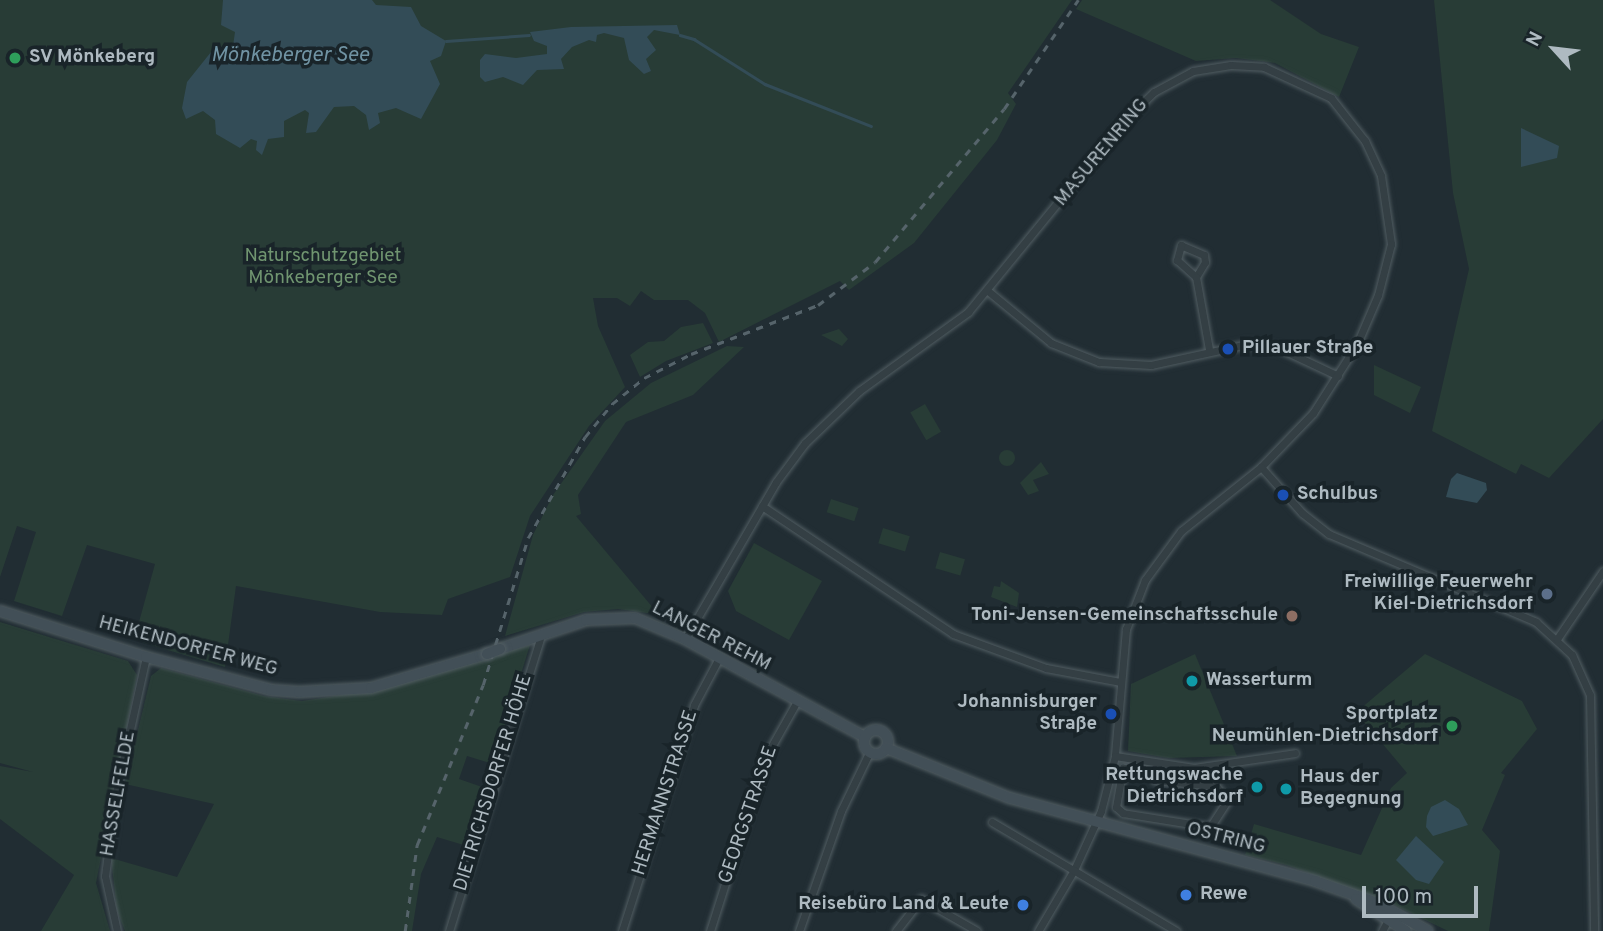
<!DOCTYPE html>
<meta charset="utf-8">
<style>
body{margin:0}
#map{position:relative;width:1603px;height:931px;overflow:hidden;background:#212d33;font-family:Overpass,sans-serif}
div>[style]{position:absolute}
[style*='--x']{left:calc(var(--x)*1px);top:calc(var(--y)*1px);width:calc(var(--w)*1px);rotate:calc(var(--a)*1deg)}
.green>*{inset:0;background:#283c36;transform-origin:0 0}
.round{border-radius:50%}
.water>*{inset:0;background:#334c57}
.stream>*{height:2.5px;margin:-1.25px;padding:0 1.25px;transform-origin:1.25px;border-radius:1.25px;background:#334c57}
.roads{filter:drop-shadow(0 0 2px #515d62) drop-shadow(0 0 2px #515d62)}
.street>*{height:7px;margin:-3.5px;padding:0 3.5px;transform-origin:3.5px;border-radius:3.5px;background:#343f44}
.secondary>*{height:10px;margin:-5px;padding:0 5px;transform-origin:5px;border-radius:5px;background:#424f57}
.secondary>.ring{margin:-5px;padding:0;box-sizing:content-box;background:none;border:10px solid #424f57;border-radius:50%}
.rail>*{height:2.5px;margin-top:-1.25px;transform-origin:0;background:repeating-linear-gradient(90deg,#56646b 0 7px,transparent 0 14px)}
.bridges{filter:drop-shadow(0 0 2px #515d62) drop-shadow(0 0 2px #515d62)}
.secondary-bridge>*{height:10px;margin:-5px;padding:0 5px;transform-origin:5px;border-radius:5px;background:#424f57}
.dots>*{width:19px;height:19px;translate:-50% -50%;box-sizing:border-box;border:4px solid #192429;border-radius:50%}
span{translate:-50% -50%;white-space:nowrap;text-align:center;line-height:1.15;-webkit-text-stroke:7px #192429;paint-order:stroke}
.poi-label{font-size:19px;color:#aebac1;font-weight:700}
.left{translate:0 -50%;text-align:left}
.right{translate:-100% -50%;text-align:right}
.street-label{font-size:19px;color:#aebac1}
.park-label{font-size:19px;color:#709570}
.water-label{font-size:21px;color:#7093a3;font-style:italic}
.north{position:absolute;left:1519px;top:14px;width:70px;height:70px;-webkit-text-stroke:5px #192429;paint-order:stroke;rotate:297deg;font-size:19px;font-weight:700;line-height:28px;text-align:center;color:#aebac1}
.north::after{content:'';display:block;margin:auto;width:24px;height:32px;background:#aebac1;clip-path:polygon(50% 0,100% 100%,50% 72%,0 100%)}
.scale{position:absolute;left:1362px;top:886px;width:116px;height:32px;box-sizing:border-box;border:4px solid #aebac1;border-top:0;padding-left:9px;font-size:21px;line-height:24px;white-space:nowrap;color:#aebac1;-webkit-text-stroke:5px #192429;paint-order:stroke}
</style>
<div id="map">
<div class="green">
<div style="clip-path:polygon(0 0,1072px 0,1008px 93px,1016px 104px,997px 140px,914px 243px,849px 290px,840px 281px,719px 342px,705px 313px,688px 300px,654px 300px,641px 291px,630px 306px,617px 298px,593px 298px,598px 326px,625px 387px,589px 426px,530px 516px,510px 577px,448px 599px,442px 615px,380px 612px,236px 586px,225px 667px,134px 640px,155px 564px,87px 545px,62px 616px,14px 601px,36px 532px,17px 526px,0 577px)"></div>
<div style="clip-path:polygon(1082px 0,1270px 0,1321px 34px,1359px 47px,1339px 97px,1275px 63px,1236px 58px,1196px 61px,1076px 9px)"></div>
<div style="clip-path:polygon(1434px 0,1603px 0,1603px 419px,1549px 478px,1521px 464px,1516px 474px,1432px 431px,1469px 269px,1453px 193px)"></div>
<div style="clip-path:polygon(703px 323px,713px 343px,666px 361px,640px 377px,630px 355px,648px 342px,664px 341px,681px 327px)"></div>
<div style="clip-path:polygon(839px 329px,848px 339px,842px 346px,821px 335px)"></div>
<div style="clip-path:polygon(727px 346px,744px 347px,693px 395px,626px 422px,578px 495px,581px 514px,576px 516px,654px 609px,654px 614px,618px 609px,584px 612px,505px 636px,533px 535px,553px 495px,605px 421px,651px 383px)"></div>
<div style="clip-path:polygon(1374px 365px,1421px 387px,1410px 413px,1374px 395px)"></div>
<div style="left:925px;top:404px;width:32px;height:17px;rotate:60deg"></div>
<div class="round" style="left:999px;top:450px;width:16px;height:16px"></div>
<div style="clip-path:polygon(1041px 462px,1049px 474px,1033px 480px,1039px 491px,1028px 495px,1020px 483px)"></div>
<div style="left:831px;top:499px;width:29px;height:14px;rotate:18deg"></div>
<div style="left:883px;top:528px;width:28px;height:16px;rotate:17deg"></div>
<div style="clip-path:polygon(754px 543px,822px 581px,789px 640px,736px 611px,728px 591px)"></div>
<div style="left:940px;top:552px;width:26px;height:17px;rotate:16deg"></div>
<div style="clip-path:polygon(1001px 581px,1019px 593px,1017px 607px,991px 597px,994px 586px,1000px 587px)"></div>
<div style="clip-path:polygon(0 622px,128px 661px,137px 675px,96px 883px,110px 931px,41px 931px,74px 875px,0 819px,0 766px,33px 772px,0 763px)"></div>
<div style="clip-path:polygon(530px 645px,493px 764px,467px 756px,459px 779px,485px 788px,467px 846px,437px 837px,421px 874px,412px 931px,125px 931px,117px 911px,111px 858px,177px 877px,214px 804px,125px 784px,151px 676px,161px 668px,264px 696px,302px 701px,387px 688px)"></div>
<div style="clip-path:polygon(1195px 654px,1237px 756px,1168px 758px,1128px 751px,1131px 684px)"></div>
<div style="clip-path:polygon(1425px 654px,1522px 701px,1537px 729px,1501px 773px,1505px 775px,1482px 830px,1500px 851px,1489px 931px,1448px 931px,1390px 903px,1286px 865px,1245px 855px,1254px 824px,1361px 855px,1391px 788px,1407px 773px,1366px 724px,1353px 715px)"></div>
</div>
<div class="water">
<div style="clip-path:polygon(223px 0,372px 0,376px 5px,411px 7px,421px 26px,446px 41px,441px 56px,430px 61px,440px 84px,421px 119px,396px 108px,378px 113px,380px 123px,369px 130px,366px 115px,354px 106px,334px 107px,316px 132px,306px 133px,309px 113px,305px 110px,284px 121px,284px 137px,268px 139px,262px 155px,256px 150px,257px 141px,251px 139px,240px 148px,216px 134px,215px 120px,203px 111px,186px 119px,182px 108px,187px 82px,211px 52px,233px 46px,235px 32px,221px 25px)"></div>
<div style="clip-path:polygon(677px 25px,680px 35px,654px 30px,647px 37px,656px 50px,646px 59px,651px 71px,644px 74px,629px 60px,624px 38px,604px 33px,597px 35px,596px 42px,589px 40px,572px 47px,561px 59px,564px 69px,537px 70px,523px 85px,503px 77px,485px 82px,480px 77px,480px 60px,485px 54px,516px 58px,547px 54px,547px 46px,534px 41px,530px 32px,571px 27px)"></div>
<div style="clip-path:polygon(1521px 128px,1559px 146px,1557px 158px,1521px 167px)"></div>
<div style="clip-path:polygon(1457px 473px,1486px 483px,1487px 490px,1477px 503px,1446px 497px,1451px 479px)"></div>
<div style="clip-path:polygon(1445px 800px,1459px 809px,1468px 825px,1433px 836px,1426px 827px,1427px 816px,1431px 807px)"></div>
<div style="clip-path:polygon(1416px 836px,1444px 862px,1429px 884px,1416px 880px,1396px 860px)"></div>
</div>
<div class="stream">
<div style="--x:680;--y:35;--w:15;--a:16"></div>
<div style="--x:694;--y:39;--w:84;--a:32.4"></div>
<div style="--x:765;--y:84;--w:114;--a:21.6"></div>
<div style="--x:446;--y:41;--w:83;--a:-4.1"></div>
</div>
<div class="roads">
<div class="street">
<div style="--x:1196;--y:277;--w:17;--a:-59"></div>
<div style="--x:1205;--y:262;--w:7;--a:-98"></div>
<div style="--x:1204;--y:255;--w:25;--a:-157"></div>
<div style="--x:1181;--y:245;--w:16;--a:105"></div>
<div style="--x:1177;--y:260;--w:25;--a:42"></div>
<div style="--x:1196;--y:277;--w:73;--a:79.8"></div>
<div style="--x:988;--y:291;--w:82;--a:39.5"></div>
<div style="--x:1051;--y:343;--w:52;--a:21.6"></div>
<div style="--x:1099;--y:362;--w:52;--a:3.3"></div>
<div style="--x:1151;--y:365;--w:98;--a:-12.3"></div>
<div style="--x:1247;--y:344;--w:34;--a:8"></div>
<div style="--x:1281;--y:349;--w:63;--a:25.3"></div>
<div style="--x:1261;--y:467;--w:62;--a:48.3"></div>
<div style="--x:1302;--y:513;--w:34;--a:38"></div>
<div style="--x:1329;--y:534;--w:225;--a:23"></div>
<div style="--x:1536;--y:622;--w:49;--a:42.5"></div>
<div style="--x:1572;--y:655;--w:44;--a:65.8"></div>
<div style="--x:1590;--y:695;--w:236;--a:89"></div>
<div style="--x:762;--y:506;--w:230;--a:33.8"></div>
<div style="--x:953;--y:634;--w:99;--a:20.1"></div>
<div style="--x:1046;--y:668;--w:75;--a:10.7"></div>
<div style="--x:685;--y:639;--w:181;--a:-59.9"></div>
<div style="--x:776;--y:482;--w:49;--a:-53.4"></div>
<div style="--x:805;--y:443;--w:75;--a:-43.9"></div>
<div style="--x:859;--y:391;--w:135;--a:-35.9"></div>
<div style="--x:968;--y:312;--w:251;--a:-50.7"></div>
<div style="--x:1127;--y:118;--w:37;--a:-44"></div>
<div style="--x:1154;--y:92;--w:44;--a:-28.3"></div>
<div style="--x:1193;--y:71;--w:38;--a:-9"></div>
<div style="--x:1231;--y:65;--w:33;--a:3"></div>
<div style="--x:1264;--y:67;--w:74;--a:24.8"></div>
<div style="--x:1331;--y:98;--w:55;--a:51.7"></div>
<div style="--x:1365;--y:141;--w:38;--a:65"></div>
<div style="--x:1381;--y:176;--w:69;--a:81.6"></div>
<div style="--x:1391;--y:244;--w:53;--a:104.3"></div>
<div style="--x:1378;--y:295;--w:53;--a:113.2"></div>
<div style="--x:1357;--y:344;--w:82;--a:122.5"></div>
<div style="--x:1313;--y:413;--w:75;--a:133.9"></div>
<div style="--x:1261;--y:467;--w:102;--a:141.3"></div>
<div style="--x:1181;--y:531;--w:61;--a:126.3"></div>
<div style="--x:1145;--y:580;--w:53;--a:111.2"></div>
<div style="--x:1126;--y:629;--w:127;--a:95"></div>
<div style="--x:1115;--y:756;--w:57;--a:104.3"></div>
<div style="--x:1101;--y:811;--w:65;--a:114.6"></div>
<div style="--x:1074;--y:870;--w:71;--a:120.5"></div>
<div style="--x:1557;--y:639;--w:82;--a:-55.9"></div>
<div style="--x:1115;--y:756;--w:80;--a:8.6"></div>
<div style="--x:1194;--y:768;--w:102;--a:-8.4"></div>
<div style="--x:1123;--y:768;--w:30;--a:8"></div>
<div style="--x:1153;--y:772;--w:8;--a:76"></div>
<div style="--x:1155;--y:780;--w:61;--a:5.6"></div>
<div style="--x:1216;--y:786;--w:19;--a:54"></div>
<div style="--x:1227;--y:801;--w:31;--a:123"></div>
<div style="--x:1210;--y:827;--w:88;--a:-170.9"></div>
<div style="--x:1123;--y:813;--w:9;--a:-139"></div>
<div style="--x:1116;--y:807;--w:40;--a:-80"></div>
<div style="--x:992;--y:822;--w:214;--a:30.6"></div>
<div style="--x:117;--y:931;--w:56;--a:-102.3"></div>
<div style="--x:105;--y:876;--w:84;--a:-82.5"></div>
<div style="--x:116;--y:793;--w:139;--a:-77.6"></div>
<div style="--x:449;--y:931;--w:310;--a:-72.7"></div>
<div style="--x:622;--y:931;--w:237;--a:-72.3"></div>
<div style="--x:694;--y:705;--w:53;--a:-62"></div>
<div style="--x:710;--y:931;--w:182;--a:-72.4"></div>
<div style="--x:765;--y:758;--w:63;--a:-60.6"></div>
<div style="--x:799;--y:931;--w:127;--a:-70.7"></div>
<div style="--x:841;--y:811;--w:64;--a:-64.2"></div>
<div style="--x:896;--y:931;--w:41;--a:-52"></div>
<div style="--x:921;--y:899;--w:64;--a:29.7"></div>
<div style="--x:1382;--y:931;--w:17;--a:-62"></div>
</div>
<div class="secondary">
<div style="--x:0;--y:611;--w:153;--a:17.5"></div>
<div style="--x:146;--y:657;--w:129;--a:14.8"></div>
<div style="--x:271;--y:690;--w:28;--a:4"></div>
<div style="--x:299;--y:692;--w:72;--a:-3.2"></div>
<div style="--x:371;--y:688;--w:121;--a:-16.3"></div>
<div style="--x:500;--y:649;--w:91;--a:-18.6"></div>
<div style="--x:586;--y:620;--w:49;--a:-2.3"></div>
<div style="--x:635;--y:618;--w:54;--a:22.8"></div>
<div style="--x:685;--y:639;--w:205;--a:28.6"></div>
<div class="ring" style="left:864px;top:730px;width:14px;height:14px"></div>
<div style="--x:886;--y:748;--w:134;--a:22"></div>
<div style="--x:1010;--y:798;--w:316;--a:15.2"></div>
<div style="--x:1315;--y:881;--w:66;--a:19.5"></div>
<div style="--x:1377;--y:903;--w:58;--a:28.8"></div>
<div style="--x:1356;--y:899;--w:59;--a:32.6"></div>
</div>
</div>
<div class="rail">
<div style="--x:405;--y:931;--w:87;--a:-82.1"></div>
<div style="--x:417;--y:845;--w:173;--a:-67.6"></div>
<div style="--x:483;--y:685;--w:154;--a:-73"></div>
<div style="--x:528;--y:538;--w:116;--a:-60.6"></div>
<div style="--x:585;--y:437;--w:43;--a:-50.7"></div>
<div style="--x:612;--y:404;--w:41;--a:-39.1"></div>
<div style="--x:644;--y:378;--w:53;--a:-27.1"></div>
<div style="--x:691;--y:354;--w:136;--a:-21.1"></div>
<div style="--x:818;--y:305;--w:71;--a:-37"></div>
<div style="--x:875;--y:262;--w:200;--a:-49.9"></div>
<div style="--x:1004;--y:109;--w:132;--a:-55.8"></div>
</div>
<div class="bridges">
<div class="secondary-bridge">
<div style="--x:487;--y:654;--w:14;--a:-21"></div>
</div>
</div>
<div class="dots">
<div style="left:15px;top:58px;background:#2e9e5b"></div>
<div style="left:1228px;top:349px;background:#1a4fb4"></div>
<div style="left:1283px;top:495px;background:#1a4fb4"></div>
<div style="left:1547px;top:594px;background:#5c6f8a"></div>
<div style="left:1292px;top:616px;background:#8d6e63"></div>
<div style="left:1192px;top:681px;background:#0f9aa8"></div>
<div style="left:1111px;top:714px;background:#1a4fb4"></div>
<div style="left:1452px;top:726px;background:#2e9e5b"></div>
<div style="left:1257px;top:787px;background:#0f9aa8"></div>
<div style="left:1286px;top:789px;background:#0f9aa8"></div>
<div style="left:1186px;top:895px;background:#3f7fe0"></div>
<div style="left:1023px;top:905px;background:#3f7fe0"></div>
</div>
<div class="poi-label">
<span class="left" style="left:29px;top:58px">SV Mönkeberg</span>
<span class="left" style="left:1242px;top:349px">Pillauer Straße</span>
<span class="left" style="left:1297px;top:495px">Schulbus</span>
<span class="right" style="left:1533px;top:594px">Freiwillige Feuerwehr<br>Kiel-Dietrichsdorf</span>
<span class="right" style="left:1278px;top:616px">Toni-Jensen-Gemeinschaftsschule</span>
<span class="left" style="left:1206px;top:681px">Wasserturm</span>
<span class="right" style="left:1097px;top:714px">Johannisburger<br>Straße</span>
<span class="right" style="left:1438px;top:726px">Sportplatz<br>Neumühlen-Dietrichsdorf</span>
<span class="right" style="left:1243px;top:787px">Rettungswache<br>Dietrichsdorf</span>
<span class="left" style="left:1300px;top:789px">Haus der<br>Begegnung</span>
<span class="left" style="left:1200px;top:895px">Rewe</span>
<span class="right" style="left:1009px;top:905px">Reisebüro Land &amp; Leute</span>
</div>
<div class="street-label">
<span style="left:1102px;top:153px;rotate:-50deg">MASURENRING</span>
<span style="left:711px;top:637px;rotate:27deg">LANGER REHM</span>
<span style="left:188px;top:647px;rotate:15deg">HEIKENDORFER WEG</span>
<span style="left:494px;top:783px;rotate:-73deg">DIETRICHSDORFER HÖHE</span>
<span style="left:666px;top:793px;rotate:-72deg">HERMANNSTRASSE</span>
<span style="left:119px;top:794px;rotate:-80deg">HASSELFELDE</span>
<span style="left:749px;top:815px;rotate:-71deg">GEORGSTRASSE</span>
<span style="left:1226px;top:839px;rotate:14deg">OSTRING</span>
</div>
<div class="park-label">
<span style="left:323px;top:268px">Naturschutzgebiet<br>Mönkeberger See</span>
</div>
<div class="water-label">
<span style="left:290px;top:56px">Mönkeberger See</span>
</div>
<div class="north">N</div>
<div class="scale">100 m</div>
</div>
